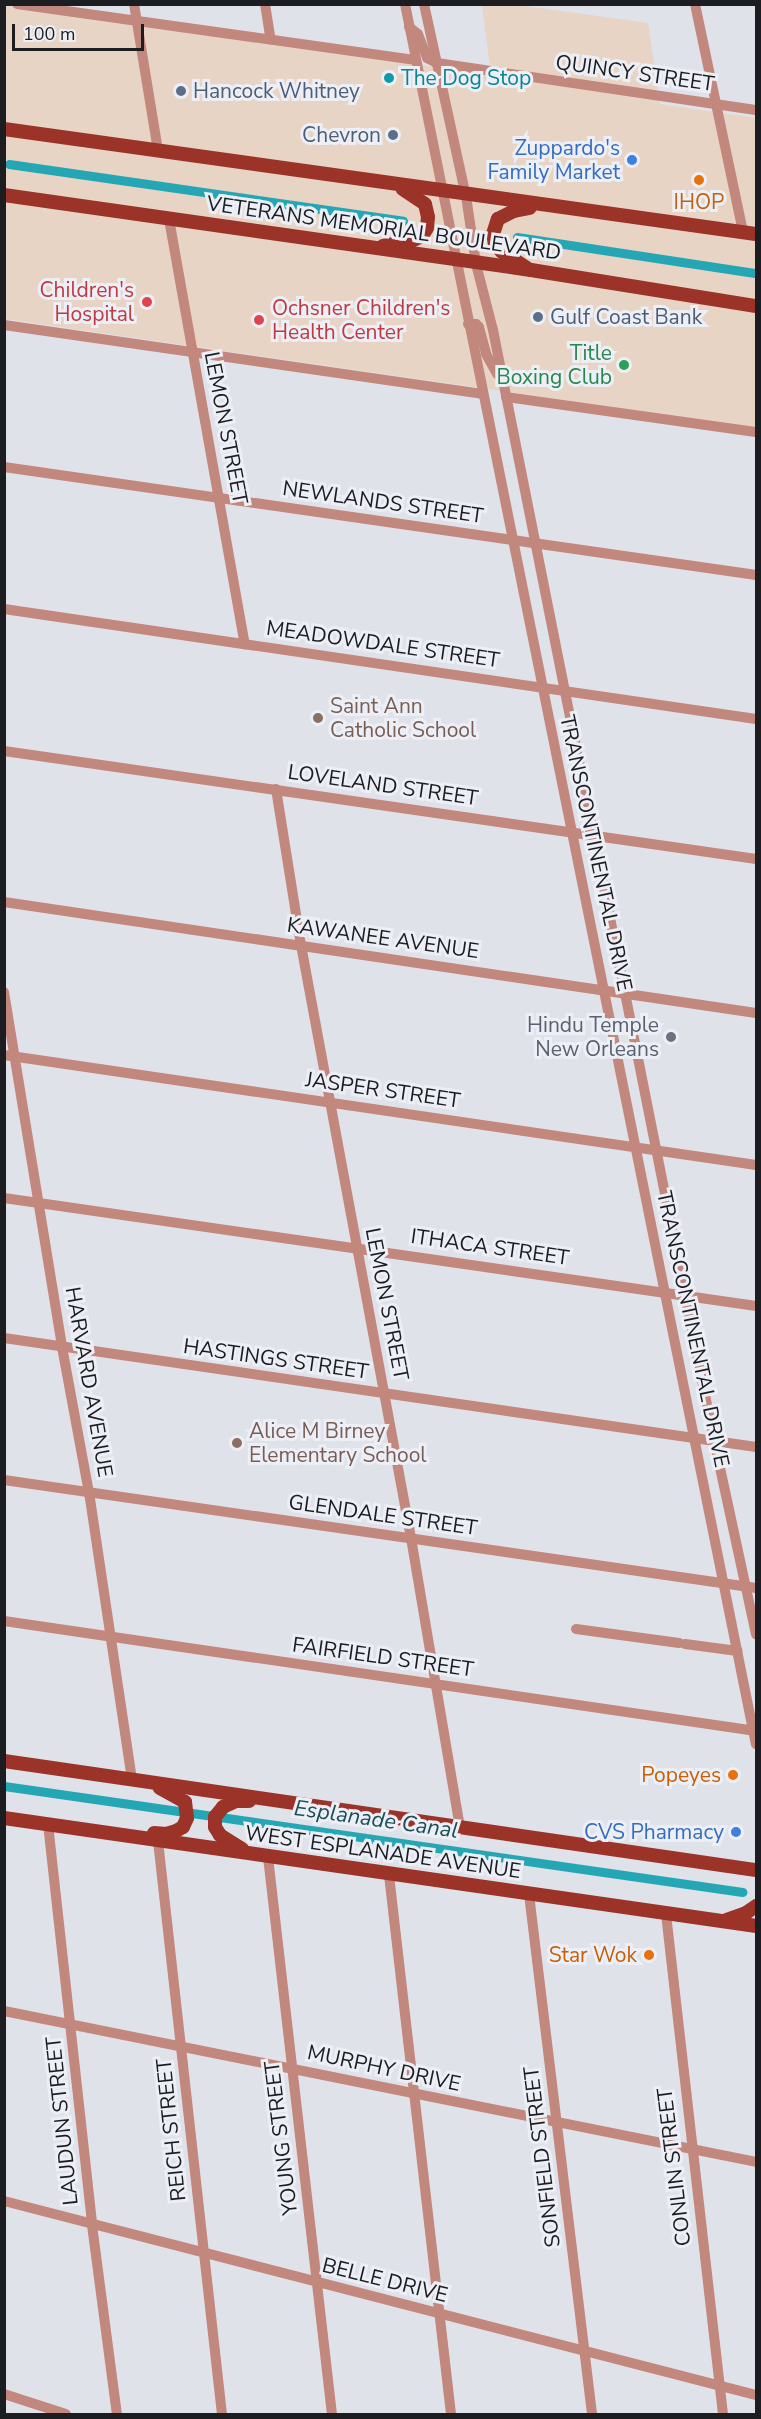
<!DOCTYPE html>
<style>
body{margin:0}
#map{position:relative;width:761px;height:2419px;overflow:hidden;background:#e0e2ea;font-family:"Nunito Sans",sans-serif}
div>[style]{position:absolute}
[style*='--x']{left:calc(var(--x)*1px);top:calc(var(--y)*1px);width:calc(var(--w)*1px);rotate:calc(var(--a)*1deg)}
.commercial>*{inset:0;background:#e8d4c5}
.canal>*{height:9px;margin:-4.5px;padding:0 4.5px;transform-origin:4.5px;border-radius:4.5px;background:#25a6b4}
.minor>*{height:10px;margin:-5px;padding:0 5px;transform-origin:5px;border-radius:5px;background:#c2877d}
.major>*{height:14px;margin:-7px;padding:0 7px;transform-origin:7px;border-radius:7px;background:#9b3328}
.dots>*{width:16px;height:16px;translate:-50% -50%;box-sizing:border-box;border:3px solid #edeff7;border-radius:50%}
span{translate:-50% -50%;white-space:nowrap;text-align:center;line-height:1.15;-webkit-text-stroke:6px #edeff7;paint-order:stroke}
.street-label{font-size:21px;color:#1c1d20}
.culture-label{font-size:21px;color:#0d838f}
.left{translate:0 -50%;text-align:left}
.service-label{font-size:21px;color:#4e5e75}
.right{translate:-100% -50%;text-align:right}
.shop-label{font-size:21px;color:#366cbe}
.food-label{font-size:21px;color:#c56008}
.health-label{font-size:21px;color:#be3a42}
.leisure-label{font-size:21px;color:#27864d}
.education-label{font-size:21px;color:#785e54}
.worship-label{font-size:21px;color:#5b616d}
.water-label{font-size:22px;color:#1b4e55;font-style:italic}
.frame{position:absolute;inset:0;border:6px solid #1c1d20;pointer-events:none}
.scale{position:absolute;left:12px;top:24px;width:132px;height:27px;box-sizing:border-box;border:3px solid #1c1d20;border-top:0;padding-left:8px;font-size:18px;line-height:21px;white-space:nowrap;color:#1c1d20;-webkit-text-stroke:4px #edeff7;paint-order:stroke}
</style>
<div id="map">
<div class="commercial">
<div style="clip-path:polygon(482px 5px,519px 5px,648px 23px,660px 104px,756px 118px,756px 428px,5px 319px,5px 6px,491px 75px)"></div>
</div>
<div class="canal">
<div style="--x:9;--y:164;--w:398;--a:8.2"></div>
<div style="--x:517;--y:237;--w:242;--a:8.6"></div>
<div style="--x:4;--y:1786;--w:746;--a:8.17"></div>
</div>
<div class="minor">
<div style="--x:17;--y:4;--w:403;--a:8"></div>
<div style="--x:134;--y:4;--w:149;--a:80.7"></div>
<div style="--x:265;--y:4;--w:36;--a:81"></div>
<div style="--x:405;--y:4;--w:1775;--a:78.6"></div>
<div style="--x:424;--y:4;--w:197;--a:77.7"></div>
<div style="--x:466;--y:196;--w:69;--a:81.6"></div>
<div style="--x:476;--y:264;--w:68;--a:75.6"></div>
<div style="--x:493;--y:330;--w:1132;--a:78.74"></div>
<div style="--x:714;--y:1440;--w:199;--a:77.8"></div>
<div style="--x:695;--y:4;--w:233;--a:78.1"></div>
<div style="--x:409;--y:27;--w:11;--a:38"></div>
<div style="--x:418;--y:34;--w:26;--a:69"></div>
<div style="--x:427;--y:58;--w:11;--a:27"></div>
<div style="--x:437;--y:63;--w:322;--a:8.4"></div>
<div style="--x:169;--y:219;--w:432;--a:79.9"></div>
<div style="--x:468;--y:324;--w:8;--a:0"></div>
<div style="--x:476;--y:324;--w:4;--a:45"></div>
<div style="--x:479;--y:327;--w:28;--a:75"></div>
<div style="--x:486;--y:354;--w:23;--a:61"></div>
<div style="--x:4;--y:325;--w:483;--a:8.2"></div>
<div style="--x:506;--y:397;--w:252;--a:8"></div>
<div style="--x:4;--y:467;--w:760;--a:8.17"></div>
<div style="--x:4;--y:609;--w:760;--a:8.32"></div>
<div style="--x:4;--y:751;--w:760;--a:8.17"></div>
<div style="--x:276;--y:789;--w:158;--a:80.9"></div>
<div style="--x:301;--y:945;--w:603;--a:79.49"></div>
<div style="--x:411;--y:1538;--w:293;--a:80.4"></div>
<div style="--x:4;--y:902;--w:760;--a:8.4"></div>
<div style="--x:4;--y:992;--w:360;--a:80.7"></div>
<div style="--x:62;--y:1347;--w:147;--a:79.5"></div>
<div style="--x:89;--y:1492;--w:290;--a:81.5"></div>
<div style="--x:4;--y:1055;--w:760;--a:8.32"></div>
<div style="--x:4;--y:1198;--w:760;--a:8.17"></div>
<div style="--x:4;--y:1338;--w:760;--a:8.25"></div>
<div style="--x:4;--y:1480;--w:760;--a:8.17"></div>
<div style="--x:4;--y:1621;--w:760;--a:8.32"></div>
<div style="--x:576;--y:1629;--w:104;--a:7.7"></div>
<div style="--x:685;--y:1644;--w:53;--a:7.5"></div>
<div style="--x:48;--y:1824;--w:403;--a:83.7"></div>
<div style="--x:92;--y:2225;--w:191;--a:82.5"></div>
<div style="--x:158;--y:1841;--w:577;--a:83.63"></div>
<div style="--x:268;--y:1857;--w:561;--a:83.45"></div>
<div style="--x:389;--y:1875;--w:543;--a:83.44"></div>
<div style="--x:529;--y:1894;--w:524;--a:83.09"></div>
<div style="--x:666;--y:1914;--w:503;--a:83.5"></div>
<div style="--x:4;--y:2011;--w:767;--a:11.35"></div>
<div style="--x:4;--y:2201;--w:777;--a:14.47"></div>
<div style="--x:4;--y:2394;--w:65;--a:17.9"></div>
</div>
<div class="major">
<div style="--x:4;--y:129;--w:759;--a:7.95"></div>
<div style="--x:4;--y:195;--w:532;--a:8.1"></div>
<div style="--x:531;--y:270;--w:228;--a:9.1"></div>
<div style="--x:383;--y:246;--w:28;--a:-10"></div>
<div style="--x:411;--y:241;--w:12;--a:-24"></div>
<div style="--x:422;--y:236;--w:9;--a:-58"></div>
<div style="--x:427;--y:228;--w:11;--a:-85"></div>
<div style="--x:428;--y:217;--w:13;--a:-103"></div>
<div style="--x:425;--y:204;--w:27;--a:-146"></div>
<div style="--x:527;--y:268;--w:30;--a:-147"></div>
<div style="--x:502;--y:252;--w:11;--a:-131"></div>
<div style="--x:495;--y:244;--w:10;--a:-101"></div>
<div style="--x:493;--y:234;--w:16;--a:-72"></div>
<div style="--x:498;--y:219;--w:18;--a:-27"></div>
<div style="--x:514;--y:211;--w:16;--a:-11"></div>
<div style="--x:4;--y:1761;--w:760;--a:8.25"></div>
<div style="--x:4;--y:1818;--w:760;--a:8.17"></div>
<div style="--x:154;--y:1833;--w:12;--a:5"></div>
<div style="--x:166;--y:1834;--w:10;--a:-17"></div>
<div style="--x:176;--y:1831;--w:8;--a:-30"></div>
<div style="--x:183;--y:1827;--w:10;--a:-66"></div>
<div style="--x:187;--y:1818;--w:16;--a:-97"></div>
<div style="--x:185;--y:1802;--w:29;--a:-151"></div>
<div style="--x:242;--y:1849;--w:26;--a:-148"></div>
<div style="--x:220;--y:1835;--w:9;--a:-122"></div>
<div style="--x:215;--y:1827;--w:10;--a:-90"></div>
<div style="--x:215;--y:1817;--w:13;--a:-51"></div>
<div style="--x:223;--y:1807;--w:14;--a:-25"></div>
<div style="--x:236;--y:1801;--w:13;--a:0"></div>
<div style="--x:726;--y:1920;--w:21;--a:-19"></div>
<div style="--x:746;--y:1913;--w:12;--a:-35"></div>
</div>
<div class="dots">
<div style="left:389px;top:78px;background:#0f9aa8"></div>
<div style="left:181px;top:91px;background:#5c6f8a"></div>
<div style="left:393px;top:135px;background:#5c6f8a"></div>
<div style="left:632px;top:160px;background:#3f7fe0"></div>
<div style="left:699px;top:180px;background:#e8710a"></div>
<div style="left:147px;top:302px;background:#e0444e"></div>
<div style="left:538px;top:317px;background:#5c6f8a"></div>
<div style="left:259px;top:320px;background:#e0444e"></div>
<div style="left:624px;top:365px;background:#2e9e5b"></div>
<div style="left:318px;top:718px;background:#8d6e63"></div>
<div style="left:671px;top:1037px;background:#6b7280"></div>
<div style="left:237px;top:1443px;background:#8d6e63"></div>
<div style="left:733px;top:1775px;background:#e8710a"></div>
<div style="left:736px;top:1832px;background:#3f7fe0"></div>
<div style="left:649px;top:1955px;background:#e8710a"></div>
</div>
<div class="street-label">
<span style="left:635px;top:73px;rotate:8deg">QUINCY STREET</span>
<span style="left:384px;top:228px;rotate:8deg">VETERANS MEMORIAL BOULEVARD</span>
<span style="left:226px;top:428px;rotate:79deg">LEMON STREET</span>
<span style="left:383px;top:502px;rotate:8deg">NEWLANDS STREET</span>
<span style="left:383px;top:644px;rotate:8deg">MEADOWDALE STREET</span>
<span style="left:383px;top:785px;rotate:8deg">LOVELAND STREET</span>
<span style="left:596px;top:853px;rotate:78deg">TRANSCONTINENTAL DRIVE</span>
<span style="left:383px;top:938px;rotate:8deg">KAWANEE AVENUE</span>
<span style="left:383px;top:1090px;rotate:8deg">JASPER STREET</span>
<span style="left:490px;top:1247px;rotate:8deg">ITHACA STREET</span>
<span style="left:387px;top:1304px;rotate:79deg">LEMON STREET</span>
<span style="left:693px;top:1329px;rotate:78deg">TRANSCONTINENTAL DRIVE</span>
<span style="left:276px;top:1359px;rotate:8deg">HASTINGS STREET</span>
<span style="left:89px;top:1382px;rotate:80deg">HARVARD AVENUE</span>
<span style="left:383px;top:1515px;rotate:8deg">GLENDALE STREET</span>
<span style="left:383px;top:1657px;rotate:8deg">FAIRFIELD STREET</span>
<span style="left:383px;top:1852px;rotate:8deg">WEST ESPLANADE AVENUE</span>
<span style="left:384px;top:2068px;rotate:12deg">MURPHY DRIVE</span>
<span style="left:62px;top:2121px;rotate:-96deg">LAUDUN STREET</span>
<span style="left:171px;top:2130px;rotate:-96deg">REICH STREET</span>
<span style="left:281px;top:2138px;rotate:-97deg">YOUNG STREET</span>
<span style="left:542px;top:2157px;rotate:-97deg">SONFIELD STREET</span>
<span style="left:674px;top:2167px;rotate:-97deg">CONLIN STREET</span>
<span style="left:385px;top:2280px;rotate:14deg">BELLE DRIVE</span>
</div>
<div class="culture-label">
<span class="left" style="left:401px;top:78px">The Dog Stop</span>
</div>
<div class="service-label">
<span class="left" style="left:193px;top:91px">Hancock Whitney</span>
<span class="right" style="left:381px;top:135px">Chevron</span>
<span class="left" style="left:550px;top:317px">Gulf Coast Bank</span>
</div>
<div class="shop-label">
<span class="right" style="left:620px;top:160px">Zuppardo's<br>Family Market</span>
<span class="right" style="left:724px;top:1832px">CVS Pharmacy</span>
</div>
<div class="food-label">
<span style="left:699px;top:202px">IHOP</span>
<span class="right" style="left:721px;top:1775px">Popeyes</span>
<span class="right" style="left:637px;top:1955px">Star Wok</span>
</div>
<div class="health-label">
<span class="right" style="left:134px;top:302px">Children's<br>Hospital</span>
<span class="left" style="left:272px;top:320px">Ochsner Children's<br>Health Center</span>
</div>
<div class="leisure-label">
<span class="right" style="left:612px;top:365px">Title<br>Boxing Club</span>
</div>
<div class="education-label">
<span class="left" style="left:330px;top:718px">Saint Ann<br>Catholic School</span>
<span class="left" style="left:249px;top:1443px">Alice M Birney<br>Elementary School</span>
</div>
<div class="worship-label">
<span class="right" style="left:659px;top:1037px">Hindu Temple<br>New Orleans</span>
</div>
<div class="water-label">
<span style="left:376px;top:1820px;rotate:8deg">Esplanade Canal</span>
</div>
<div class="frame"></div>
<div class="scale">100 m</div>
</div>
